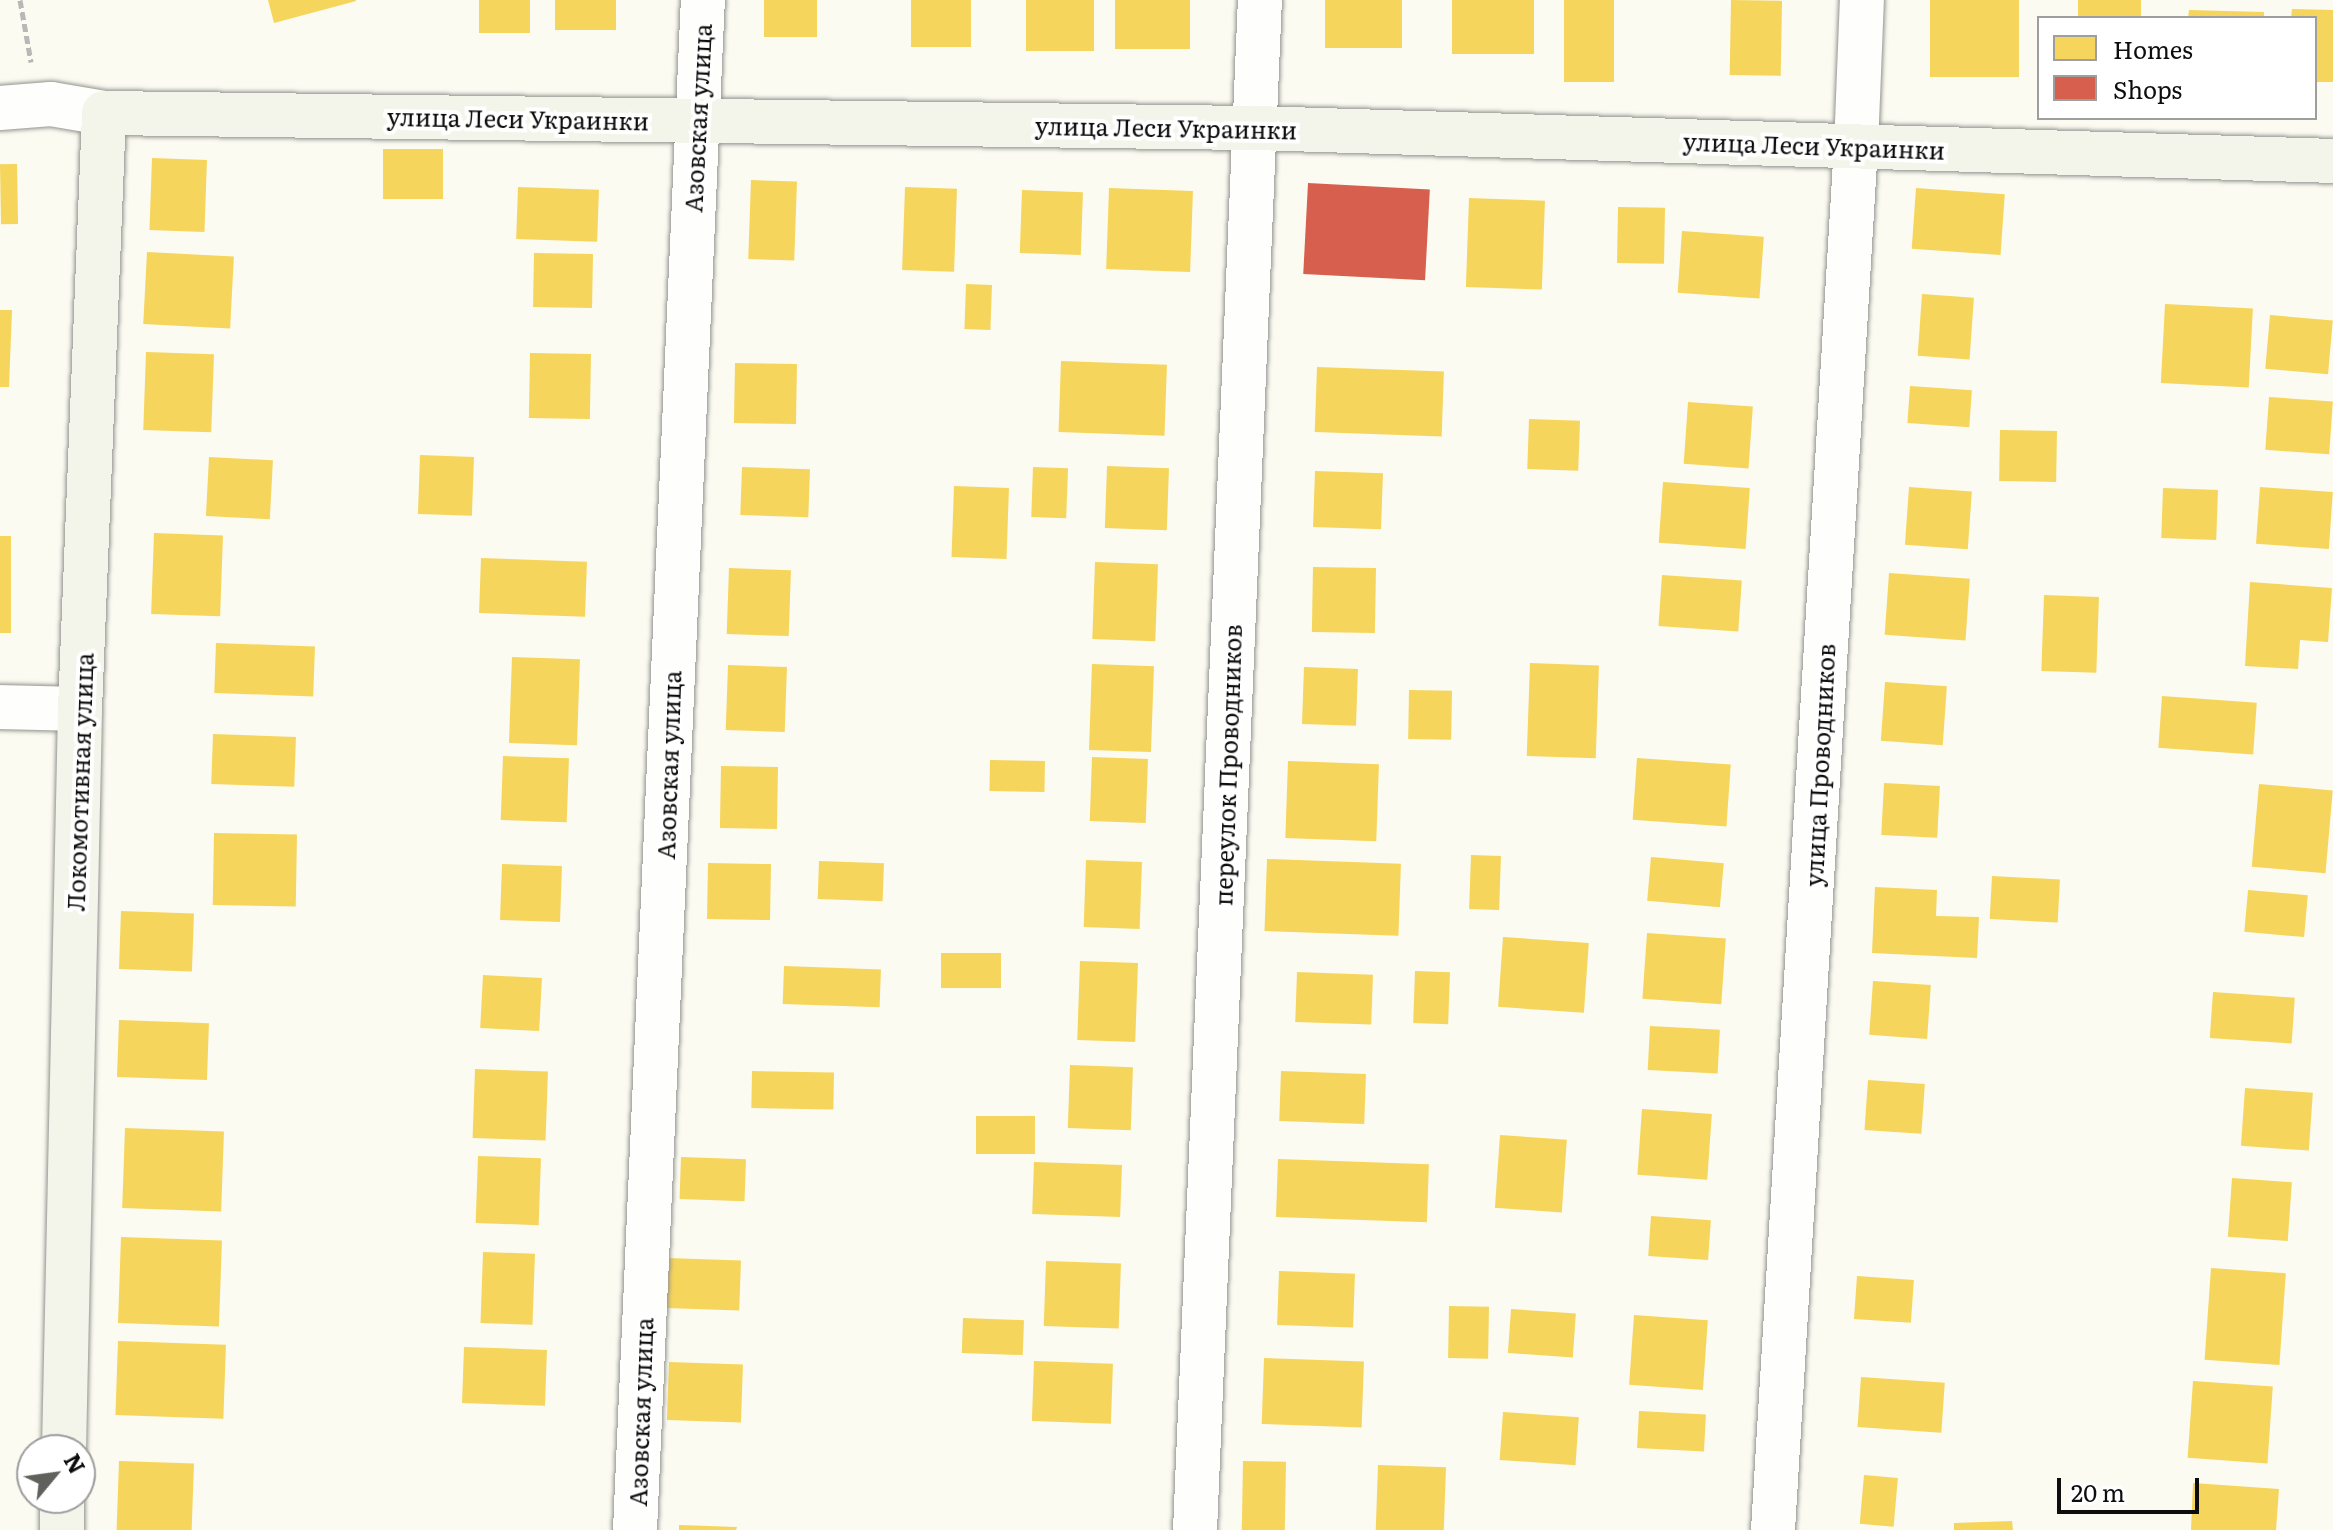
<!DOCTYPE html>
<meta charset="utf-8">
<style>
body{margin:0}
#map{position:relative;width:2333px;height:1530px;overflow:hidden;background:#fbfbf2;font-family:Literata,serif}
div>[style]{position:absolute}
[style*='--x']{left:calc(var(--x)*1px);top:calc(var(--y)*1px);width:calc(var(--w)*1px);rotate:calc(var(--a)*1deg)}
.homes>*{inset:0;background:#f6d55c;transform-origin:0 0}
.shops>*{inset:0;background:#d6604d;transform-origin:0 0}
.path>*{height:5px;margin-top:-2.5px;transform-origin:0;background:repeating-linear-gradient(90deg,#b8b8b6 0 8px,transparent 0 12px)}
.roads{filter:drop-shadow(0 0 2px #949490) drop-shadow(0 0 2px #949490)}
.street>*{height:44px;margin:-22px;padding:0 22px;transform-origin:22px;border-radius:22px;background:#fefefd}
.secondary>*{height:44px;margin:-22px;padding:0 22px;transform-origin:22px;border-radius:22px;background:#f4f5ea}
span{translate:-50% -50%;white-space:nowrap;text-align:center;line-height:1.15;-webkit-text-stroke:8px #fff;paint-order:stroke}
.street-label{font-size:24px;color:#0d0d0d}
.legend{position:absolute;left:2037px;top:16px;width:280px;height:104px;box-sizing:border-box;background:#fff;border:2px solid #9e9e9e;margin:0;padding:10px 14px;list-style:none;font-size:24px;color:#0d0d0d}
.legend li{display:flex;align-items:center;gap:16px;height:40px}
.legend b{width:40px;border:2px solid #9e9e9e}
.north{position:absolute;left:16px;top:1434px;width:80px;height:80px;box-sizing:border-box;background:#fff;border:2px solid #9e9e9e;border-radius:50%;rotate:61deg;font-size:22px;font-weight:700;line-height:32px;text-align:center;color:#0d0d0d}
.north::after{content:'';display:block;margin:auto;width:28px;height:36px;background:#60605d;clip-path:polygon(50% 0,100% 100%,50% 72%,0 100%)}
.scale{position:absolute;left:2057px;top:1478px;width:142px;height:36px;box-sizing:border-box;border:4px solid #0d0d0d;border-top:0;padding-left:10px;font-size:24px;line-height:28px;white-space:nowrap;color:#0d0d0d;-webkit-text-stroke:6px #fff;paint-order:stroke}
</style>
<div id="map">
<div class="homes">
<div style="clip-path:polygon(268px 0,356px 0,356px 1px,274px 23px)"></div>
<div style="left:479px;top:0;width:51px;height:33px"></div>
<div style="left:555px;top:0;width:61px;height:30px"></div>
<div style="left:764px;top:0;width:53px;height:37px"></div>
<div style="left:911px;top:0;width:60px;height:47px"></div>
<div style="left:1026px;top:0;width:68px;height:51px"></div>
<div style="left:1115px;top:0;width:75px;height:49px"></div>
<div style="left:1325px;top:0;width:77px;height:48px"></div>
<div style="left:1452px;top:0;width:82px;height:54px"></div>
<div style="left:1564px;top:0;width:50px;height:82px"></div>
<div style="left:1731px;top:0;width:51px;height:75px;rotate:1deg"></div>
<div style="left:1930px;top:0;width:89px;height:77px"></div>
<div style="left:2078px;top:0;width:63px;height:18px"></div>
<div style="clip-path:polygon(2292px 9px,2333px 10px,2333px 82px,2315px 82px,2315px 18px,2291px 18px)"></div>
<div style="clip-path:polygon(2189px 10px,2264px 12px,2264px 18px,2188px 18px)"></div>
<div style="left:383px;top:149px;width:60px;height:50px"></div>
<div style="left:152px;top:158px;width:55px;height:72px;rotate:2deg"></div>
<div style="left:17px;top:164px;width:60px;height:17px;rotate:89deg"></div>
<div style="left:751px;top:180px;width:46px;height:79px;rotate:2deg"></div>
<div style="left:518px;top:187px;width:81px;height:52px;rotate:2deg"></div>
<div style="left:905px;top:187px;width:52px;height:83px;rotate:2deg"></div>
<div style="left:1109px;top:188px;width:84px;height:81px;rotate:2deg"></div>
<div style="left:1916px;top:188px;width:89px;height:61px;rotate:4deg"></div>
<div style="left:1022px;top:190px;width:61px;height:63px;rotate:2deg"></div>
<div style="left:1469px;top:198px;width:76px;height:89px;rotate:2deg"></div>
<div style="left:1618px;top:207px;width:47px;height:56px;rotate:1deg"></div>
<div style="left:1682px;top:231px;width:82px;height:62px;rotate:4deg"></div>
<div style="left:147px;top:252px;width:87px;height:72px;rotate:3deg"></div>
<div style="left:534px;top:253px;width:59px;height:54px;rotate:1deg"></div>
<div style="left:966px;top:284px;width:26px;height:45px;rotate:2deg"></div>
<div style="left:1922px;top:294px;width:52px;height:62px;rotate:4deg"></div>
<div style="left:2165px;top:304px;width:88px;height:79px;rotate:3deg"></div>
<div style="clip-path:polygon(0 310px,12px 310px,9px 387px,0 387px)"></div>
<div style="left:2270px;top:315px;width:63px;height:54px;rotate:5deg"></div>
<div style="left:146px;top:352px;width:68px;height:78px;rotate:2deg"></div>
<div style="left:530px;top:353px;width:61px;height:65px;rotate:1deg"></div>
<div style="left:1061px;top:361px;width:106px;height:71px;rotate:2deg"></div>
<div style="left:735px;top:363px;width:62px;height:60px;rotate:1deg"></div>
<div style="left:1317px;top:367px;width:127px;height:65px;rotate:2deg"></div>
<div style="left:1910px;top:386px;width:62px;height:37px;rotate:4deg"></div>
<div style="left:2269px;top:397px;width:64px;height:53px;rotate:4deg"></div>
<div style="left:1688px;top:402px;width:65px;height:62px;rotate:4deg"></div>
<div style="left:1529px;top:419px;width:51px;height:50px;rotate:2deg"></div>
<div style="left:2000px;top:430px;width:57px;height:51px;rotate:1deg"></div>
<div style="left:420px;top:455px;width:54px;height:59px;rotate:2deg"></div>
<div style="left:209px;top:457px;width:64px;height:59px;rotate:3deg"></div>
<div style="left:1107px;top:466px;width:62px;height:62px;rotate:2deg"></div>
<div style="left:742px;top:467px;width:68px;height:48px;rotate:2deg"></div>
<div style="left:1033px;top:467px;width:35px;height:50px;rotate:2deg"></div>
<div style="left:1315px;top:471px;width:68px;height:56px;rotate:2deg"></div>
<div style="left:1663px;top:482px;width:87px;height:61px;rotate:4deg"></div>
<div style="left:954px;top:486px;width:55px;height:71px;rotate:2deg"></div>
<div style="left:1909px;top:487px;width:63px;height:58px;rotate:4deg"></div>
<div style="left:2260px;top:487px;width:73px;height:57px;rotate:4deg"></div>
<div style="left:2163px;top:488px;width:55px;height:50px;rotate:2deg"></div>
<div style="left:154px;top:533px;width:69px;height:81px;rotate:2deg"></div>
<div style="left:0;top:536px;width:11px;height:97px"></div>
<div style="left:481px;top:558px;width:106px;height:55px;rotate:2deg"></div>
<div style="left:1095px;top:562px;width:63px;height:77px;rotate:2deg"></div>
<div style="left:1313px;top:567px;width:63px;height:65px;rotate:1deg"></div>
<div style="left:729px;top:568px;width:62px;height:66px;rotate:2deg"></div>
<div style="left:1889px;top:573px;width:81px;height:62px;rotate:4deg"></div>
<div style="left:1662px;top:575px;width:80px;height:51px;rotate:4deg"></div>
<div style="clip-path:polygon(2250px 582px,2332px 588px,2328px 642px,2300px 640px,2298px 669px,2245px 666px)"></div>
<div style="left:2044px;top:595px;width:55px;height:76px;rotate:2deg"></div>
<div style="left:216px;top:643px;width:99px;height:50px;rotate:2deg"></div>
<div style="left:512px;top:657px;width:68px;height:86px;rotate:2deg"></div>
<div style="left:1530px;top:663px;width:69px;height:93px;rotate:2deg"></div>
<div style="left:1092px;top:664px;width:62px;height:86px;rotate:2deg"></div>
<div style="left:728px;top:665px;width:59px;height:65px;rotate:2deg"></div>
<div style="left:1304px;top:667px;width:54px;height:57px;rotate:2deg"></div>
<div style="left:1885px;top:682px;width:62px;height:59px;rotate:4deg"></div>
<div style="left:1409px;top:690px;width:43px;height:49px;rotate:1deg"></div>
<div style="left:2162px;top:696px;width:95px;height:52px;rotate:4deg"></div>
<div style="left:213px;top:734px;width:83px;height:50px;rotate:2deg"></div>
<div style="left:503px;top:756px;width:66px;height:64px;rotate:2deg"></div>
<div style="left:1092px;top:757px;width:56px;height:64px;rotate:2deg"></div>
<div style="left:1637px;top:758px;width:94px;height:62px;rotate:4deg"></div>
<div style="left:990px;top:760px;width:55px;height:31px;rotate:1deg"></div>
<div style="left:1288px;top:761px;width:91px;height:77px;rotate:2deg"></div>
<div style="left:721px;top:766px;width:57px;height:62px;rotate:1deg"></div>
<div style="left:1884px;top:783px;width:56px;height:52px;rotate:3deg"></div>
<div style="left:2259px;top:784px;width:74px;height:83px;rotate:5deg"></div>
<div style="left:214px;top:833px;width:83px;height:72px;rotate:1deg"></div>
<div style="left:1471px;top:855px;width:30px;height:54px;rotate:2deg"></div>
<div style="left:1651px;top:857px;width:73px;height:44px;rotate:5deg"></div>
<div style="left:1267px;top:859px;width:134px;height:72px;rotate:2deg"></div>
<div style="left:1086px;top:860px;width:56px;height:67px;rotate:2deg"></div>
<div style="left:819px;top:861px;width:65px;height:38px;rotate:2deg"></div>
<div style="left:708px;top:863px;width:63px;height:56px;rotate:1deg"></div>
<div style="left:502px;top:864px;width:60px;height:56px;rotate:2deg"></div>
<div style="left:1992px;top:876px;width:68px;height:43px;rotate:3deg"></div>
<div style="clip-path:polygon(1875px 887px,1937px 890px,1936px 916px,1979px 917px,1977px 958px,1872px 953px)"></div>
<div style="left:2248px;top:890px;width:60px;height:42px;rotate:5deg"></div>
<div style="left:121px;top:911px;width:73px;height:58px;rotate:2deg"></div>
<div style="left:1647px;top:933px;width:79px;height:66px;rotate:4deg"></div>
<div style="left:1503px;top:937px;width:86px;height:70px;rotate:4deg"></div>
<div style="left:941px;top:953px;width:60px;height:35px"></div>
<div style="left:1080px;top:961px;width:58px;height:79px;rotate:2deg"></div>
<div style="left:784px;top:966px;width:97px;height:38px;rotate:2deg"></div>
<div style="left:1415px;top:971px;width:35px;height:52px;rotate:2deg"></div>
<div style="left:1297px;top:972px;width:76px;height:50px;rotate:2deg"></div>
<div style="left:483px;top:975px;width:59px;height:53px;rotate:3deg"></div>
<div style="left:1873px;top:981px;width:58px;height:54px;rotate:4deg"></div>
<div style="left:2213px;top:992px;width:82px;height:46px;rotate:4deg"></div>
<div style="left:119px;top:1020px;width:90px;height:57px;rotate:2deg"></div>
<div style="left:1650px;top:1026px;width:70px;height:44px;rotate:3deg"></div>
<div style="left:1070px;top:1065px;width:63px;height:63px;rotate:2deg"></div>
<div style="left:475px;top:1069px;width:73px;height:69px;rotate:2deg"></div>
<div style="left:752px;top:1071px;width:82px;height:37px;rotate:1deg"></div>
<div style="left:1281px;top:1071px;width:85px;height:50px;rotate:2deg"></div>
<div style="left:1868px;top:1080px;width:57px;height:50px;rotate:4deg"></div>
<div style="left:2245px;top:1088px;width:68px;height:58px;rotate:4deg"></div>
<div style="left:1642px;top:1109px;width:70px;height:66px;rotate:4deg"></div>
<div style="left:976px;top:1116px;width:59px;height:38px"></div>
<div style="left:125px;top:1128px;width:99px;height:80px;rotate:2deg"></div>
<div style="left:1500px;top:1135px;width:67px;height:73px;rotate:4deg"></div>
<div style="left:478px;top:1156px;width:63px;height:67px;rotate:2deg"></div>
<div style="left:681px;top:1157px;width:65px;height:42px;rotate:2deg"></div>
<div style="left:1278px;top:1159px;width:151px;height:58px;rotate:2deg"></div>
<div style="left:1034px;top:1162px;width:88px;height:52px;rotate:2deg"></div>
<div style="left:2232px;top:1178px;width:60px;height:59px;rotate:4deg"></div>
<div style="left:1651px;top:1216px;width:60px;height:40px;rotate:4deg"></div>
<div style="left:121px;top:1237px;width:101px;height:86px;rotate:2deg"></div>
<div style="left:483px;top:1252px;width:52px;height:71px;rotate:2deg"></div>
<div style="left:668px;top:1258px;width:73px;height:50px;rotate:2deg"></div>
<div style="left:1046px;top:1261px;width:75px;height:65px;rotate:2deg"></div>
<div style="left:2211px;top:1268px;width:75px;height:92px;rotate:4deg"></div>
<div style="left:1279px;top:1271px;width:76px;height:54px;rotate:2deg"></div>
<div style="left:1857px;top:1276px;width:57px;height:43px;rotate:4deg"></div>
<div style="left:1449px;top:1306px;width:40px;height:52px;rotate:1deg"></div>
<div style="left:1511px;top:1309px;width:65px;height:44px;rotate:4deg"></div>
<div style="left:1634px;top:1315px;width:74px;height:70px;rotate:4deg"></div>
<div style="left:963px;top:1318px;width:61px;height:35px;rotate:2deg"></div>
<div style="left:118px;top:1341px;width:108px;height:74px;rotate:2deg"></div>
<div style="left:464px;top:1347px;width:83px;height:56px;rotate:2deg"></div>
<div style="left:1264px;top:1358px;width:100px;height:66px;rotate:2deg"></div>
<div style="left:1034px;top:1361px;width:79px;height:60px;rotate:2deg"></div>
<div style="left:669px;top:1362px;width:74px;height:58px;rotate:2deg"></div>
<div style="left:1861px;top:1377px;width:84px;height:50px;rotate:4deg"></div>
<div style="left:2193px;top:1381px;width:80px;height:77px;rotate:4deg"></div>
<div style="left:1639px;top:1411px;width:67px;height:37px;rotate:3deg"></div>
<div style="left:1503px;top:1412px;width:76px;height:48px;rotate:4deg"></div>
<div style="left:119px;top:1461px;width:75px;height:69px;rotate:2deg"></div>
<div style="left:1243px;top:1461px;width:43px;height:69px;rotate:1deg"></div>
<div style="left:1378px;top:1465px;width:68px;height:65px;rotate:2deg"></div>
<div style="left:1864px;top:1475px;width:34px;height:49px;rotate:5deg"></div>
<div style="clip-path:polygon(2193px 1483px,2279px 1489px,2276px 1530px,2191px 1530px)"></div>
<div style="clip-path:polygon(2012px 1521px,2013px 1530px,1954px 1530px,1954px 1523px)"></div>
<div style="clip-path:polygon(679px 1525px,737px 1527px,736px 1530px,679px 1530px)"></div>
</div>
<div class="shops">
<div style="left:1308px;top:183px;width:122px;height:91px;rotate:3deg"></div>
</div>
<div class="path">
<div style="--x:20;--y:0;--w:63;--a:79.9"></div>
</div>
<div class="roads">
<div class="street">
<div style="--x:0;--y:108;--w:51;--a:-4.5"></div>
<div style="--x:51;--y:104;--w:54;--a:9.6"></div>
<div style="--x:0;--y:707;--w:80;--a:1.4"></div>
<div style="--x:635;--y:1530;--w:1532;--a:-87.46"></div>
<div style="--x:1195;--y:1530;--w:1531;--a:-87.57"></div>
<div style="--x:1773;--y:1530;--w:1385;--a:-86.57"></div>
<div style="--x:1856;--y:147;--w:147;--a:-87.7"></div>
</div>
<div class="secondary">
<div style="--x:64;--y:1450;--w:741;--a:-88.76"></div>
<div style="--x:80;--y:709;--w:596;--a:-87.69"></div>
<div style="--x:104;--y:113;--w:1151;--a:0.75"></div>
<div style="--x:1255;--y:128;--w:1079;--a:1.75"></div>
<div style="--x:62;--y:1530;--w:32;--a:-90"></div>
</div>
</div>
<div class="street-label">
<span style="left:518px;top:118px;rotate:1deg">улица Леси Украинки</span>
<span style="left:697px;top:118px;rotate:-87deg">Азовская улица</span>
<span style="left:1166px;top:127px;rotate:1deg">улица Леси Украинки</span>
<span style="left:1814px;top:145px;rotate:2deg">улица Леси Украинки</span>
<span style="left:668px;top:765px;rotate:-88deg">Азовская улица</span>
<span style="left:1227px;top:765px;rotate:-88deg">переулок Проводников</span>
<span style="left:1819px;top:765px;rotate:-87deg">улица Проводников</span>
<span style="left:79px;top:782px;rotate:-88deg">Локомотивная улица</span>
<span style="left:640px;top:1412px;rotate:-88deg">Азовская улица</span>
</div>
<ul class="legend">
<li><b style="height:22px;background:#f6d55c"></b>Homes</li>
<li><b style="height:22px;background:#d6604d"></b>Shops</li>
</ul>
<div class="north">N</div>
<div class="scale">20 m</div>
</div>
